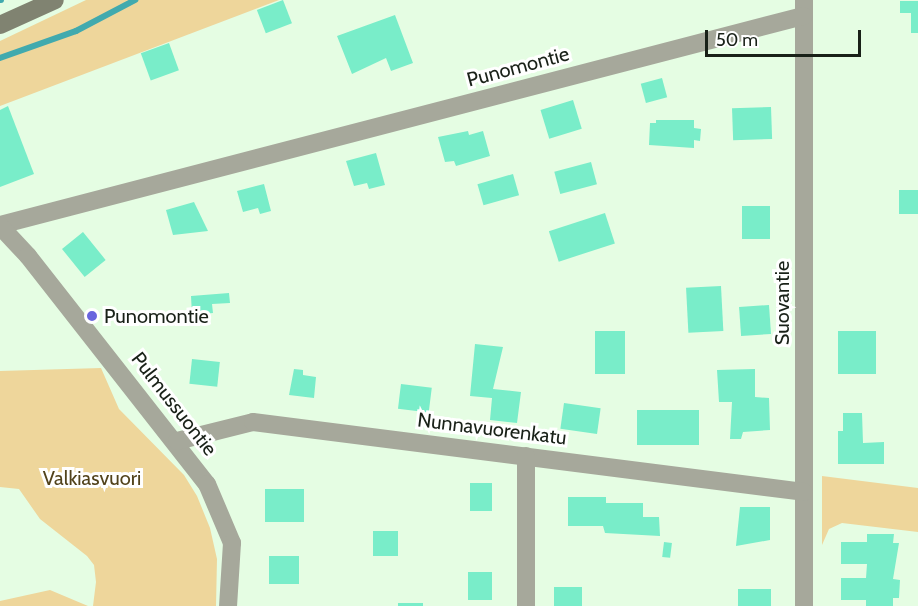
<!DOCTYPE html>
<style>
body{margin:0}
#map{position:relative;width:918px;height:606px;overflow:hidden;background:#e5fde3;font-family:Cabin,sans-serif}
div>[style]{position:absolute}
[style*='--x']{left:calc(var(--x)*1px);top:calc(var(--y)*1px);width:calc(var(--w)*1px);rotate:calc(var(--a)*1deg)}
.green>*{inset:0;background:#eed69b}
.stream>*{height:6px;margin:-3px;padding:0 3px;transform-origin:3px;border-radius:3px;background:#41aaae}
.building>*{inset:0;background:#79edc9;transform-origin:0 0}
.street>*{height:18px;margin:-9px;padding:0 9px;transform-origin:9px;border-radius:9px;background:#a6a89b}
.secondary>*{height:18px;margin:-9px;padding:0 9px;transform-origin:9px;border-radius:9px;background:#808371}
.dots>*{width:16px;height:16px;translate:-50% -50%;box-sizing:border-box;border:3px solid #fff;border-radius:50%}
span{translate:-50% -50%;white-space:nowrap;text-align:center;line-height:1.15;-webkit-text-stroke:6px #fff;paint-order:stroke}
.street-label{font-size:20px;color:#192118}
.poi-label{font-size:20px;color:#192118}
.left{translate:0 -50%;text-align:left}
.park-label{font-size:20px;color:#52431c}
.scale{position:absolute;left:705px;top:30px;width:156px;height:27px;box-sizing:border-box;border:3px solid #192118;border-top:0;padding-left:8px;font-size:18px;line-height:21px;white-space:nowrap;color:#192118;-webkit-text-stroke:4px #fff;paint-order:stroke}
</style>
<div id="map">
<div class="green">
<div style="clip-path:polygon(86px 0,279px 0,0 106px,0 41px)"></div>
<div style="clip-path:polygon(101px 368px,119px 409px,184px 475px,197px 496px,210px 528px,217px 559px,216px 606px,93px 606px,96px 582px,94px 565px,87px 556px,40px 519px,19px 489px,0 487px,0 371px)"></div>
<div style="clip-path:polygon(822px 476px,918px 488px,918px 532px,842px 523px,829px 529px,822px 545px)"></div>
<div style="clip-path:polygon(50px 590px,88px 606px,0 606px,0 601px)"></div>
</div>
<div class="stream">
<div style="--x:0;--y:0;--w:1;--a:0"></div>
<div style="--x:0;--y:58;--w:81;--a:-19.6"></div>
<div style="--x:76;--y:31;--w:67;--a:-27.7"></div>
</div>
<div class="building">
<div style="left:283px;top:0;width:25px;height:28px;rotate:69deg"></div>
<div style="clip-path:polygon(900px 1px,918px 1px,918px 33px,911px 33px,911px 13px,900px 13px)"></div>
<div style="clip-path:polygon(395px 15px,413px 63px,391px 71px,386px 58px,352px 74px,337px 36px)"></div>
<div style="left:169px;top:43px;width:29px;height:30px;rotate:70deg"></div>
<div style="left:662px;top:78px;width:20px;height:22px;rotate:75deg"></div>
<div style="left:573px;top:100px;width:30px;height:34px;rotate:73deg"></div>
<div style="clip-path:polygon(8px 106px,34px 174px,0 187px,0 110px)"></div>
<div style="left:771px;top:107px;width:32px;height:39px;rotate:88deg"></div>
<div style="clip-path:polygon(656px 120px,694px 120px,694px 128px,701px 129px,700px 141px,694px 140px,694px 148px,649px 145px,650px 123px,656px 123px)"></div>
<div style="clip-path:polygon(468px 131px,469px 135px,483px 131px,490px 156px,456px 166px,454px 161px,445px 162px,438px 137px)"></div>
<div style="clip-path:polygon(376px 153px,385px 185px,369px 189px,367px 183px,354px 186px,346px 161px)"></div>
<div style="left:591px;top:162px;width:23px;height:38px;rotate:75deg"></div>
<div style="left:513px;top:174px;width:22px;height:37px;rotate:74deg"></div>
<div style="clip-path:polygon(264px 184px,271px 211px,260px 214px,258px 208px,243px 212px,237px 191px)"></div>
<div style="left:899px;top:190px;width:19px;height:24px"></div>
<div style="clip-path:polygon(194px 202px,208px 231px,173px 235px,166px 210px)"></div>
<div style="left:742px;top:206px;width:28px;height:33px"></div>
<div style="left:605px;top:213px;width:32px;height:59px;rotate:72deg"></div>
<div style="left:83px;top:232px;width:36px;height:27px;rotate:51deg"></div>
<div style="left:721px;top:286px;width:45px;height:35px;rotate:87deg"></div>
<div style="clip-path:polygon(229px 293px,230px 303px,212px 304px,213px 313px,192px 315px,191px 296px)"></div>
<div style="left:769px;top:305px;width:29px;height:30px;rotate:86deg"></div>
<div style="left:595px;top:331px;width:30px;height:43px"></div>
<div style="left:838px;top:331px;width:38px;height:43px"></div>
<div style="clip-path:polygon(475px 344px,503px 347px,493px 389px,521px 392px,517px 423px,490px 420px,492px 398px,470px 396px)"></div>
<div style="left:192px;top:359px;width:28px;height:25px;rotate:6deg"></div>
<div style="clip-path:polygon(294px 369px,303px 370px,303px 375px,316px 377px,314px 398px,289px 395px)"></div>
<div style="clip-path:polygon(755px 369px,755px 397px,769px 398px,770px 430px,743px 432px,741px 439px,730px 439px,732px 402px,719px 402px,717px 370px)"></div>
<div style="left:401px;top:384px;width:31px;height:25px;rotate:7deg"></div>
<div style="left:564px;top:403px;width:37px;height:26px;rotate:8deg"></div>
<div style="left:699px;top:410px;width:35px;height:62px;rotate:90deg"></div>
<div style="clip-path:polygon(843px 413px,862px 413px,863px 443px,884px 442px,884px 464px,838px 464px,838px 431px,843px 431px)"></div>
<div style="left:492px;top:483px;width:28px;height:22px;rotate:90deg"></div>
<div style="left:265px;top:489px;width:39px;height:33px"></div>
<div style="clip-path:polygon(568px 497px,606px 497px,606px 503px,643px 503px,643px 517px,659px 517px,660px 536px,605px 533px,603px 526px,568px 526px)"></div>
<div style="clip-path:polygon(740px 507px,770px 507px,770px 540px,736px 546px)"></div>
<div style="left:373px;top:531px;width:25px;height:25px"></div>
<div style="clip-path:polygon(867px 534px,894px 534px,893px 543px,899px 543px,893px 579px,900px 580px,899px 598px,893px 598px,893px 606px,866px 606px,866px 600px,841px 600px,841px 578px,866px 578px,867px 564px,841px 564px,841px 542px,867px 542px)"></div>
<div style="left:664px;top:542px;width:8px;height:15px;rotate:7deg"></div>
<div style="left:269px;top:556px;width:30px;height:28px"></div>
<div style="left:468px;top:572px;width:24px;height:28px"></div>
<div style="left:554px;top:587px;width:28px;height:19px"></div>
<div style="left:771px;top:589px;width:17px;height:33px;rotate:90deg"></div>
<div style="left:398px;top:603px;width:25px;height:3px"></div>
</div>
<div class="street">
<div style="--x:804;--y:0;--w:606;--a:90"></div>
<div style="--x:0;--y:225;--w:830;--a:-14.59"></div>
<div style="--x:0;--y:226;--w:41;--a:47"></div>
<div style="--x:28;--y:256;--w:290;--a:51.9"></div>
<div style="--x:207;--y:484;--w:64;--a:67"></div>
<div style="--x:232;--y:543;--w:63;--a:93.6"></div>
<div style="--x:177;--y:441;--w:78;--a:-14"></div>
<div style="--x:253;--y:422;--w:555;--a:7.24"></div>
<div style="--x:526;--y:606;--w:150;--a:-90"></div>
</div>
<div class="secondary">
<div style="--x:0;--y:25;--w:60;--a:-24.4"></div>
</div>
<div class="dots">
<div style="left:92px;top:316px;background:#6864de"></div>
</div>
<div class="street-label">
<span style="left:518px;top:67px;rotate:-15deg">Punomontie</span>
<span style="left:782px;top:303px;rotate:-90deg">Suovantie</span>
<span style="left:174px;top:404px;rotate:52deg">Pulmussuontie</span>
<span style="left:492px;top:429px;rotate:7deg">Nunnavuorenkatu</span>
</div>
<div class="poi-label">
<span class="left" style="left:104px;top:316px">Punomontie</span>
</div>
<div class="park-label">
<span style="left:92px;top:478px">Valkiasvuori</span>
</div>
<div class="scale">50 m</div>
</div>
